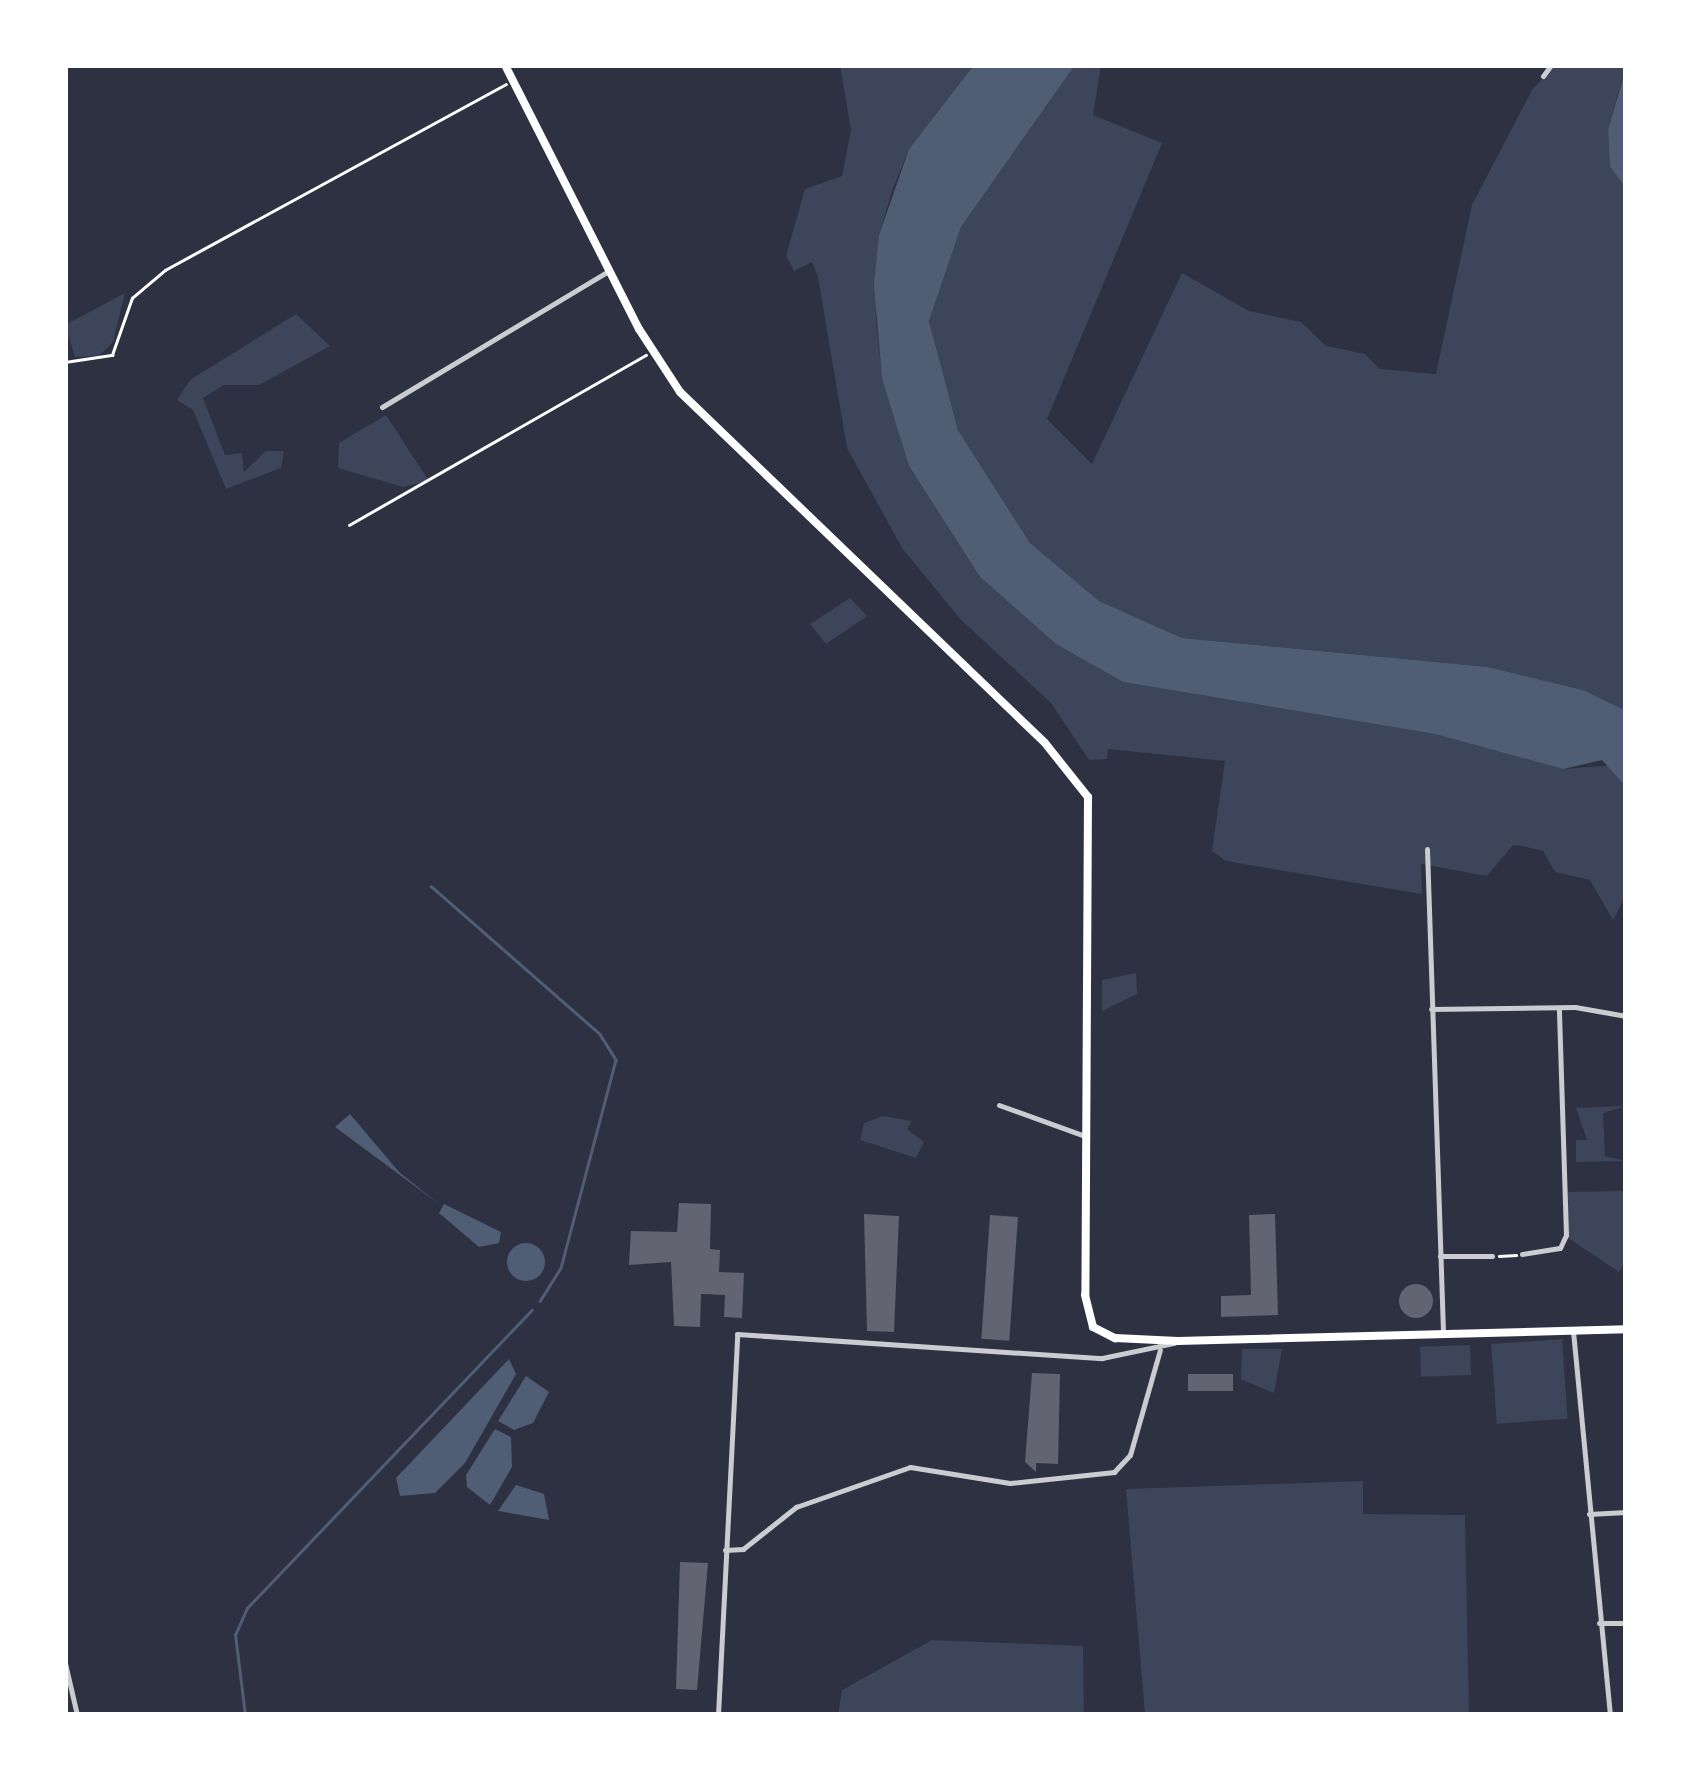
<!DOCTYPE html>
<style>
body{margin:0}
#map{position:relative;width:1691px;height:1780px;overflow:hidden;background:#2d3142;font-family:"Space Grotesk",sans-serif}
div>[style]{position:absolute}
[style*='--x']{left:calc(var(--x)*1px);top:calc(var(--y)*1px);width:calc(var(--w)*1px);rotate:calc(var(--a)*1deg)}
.green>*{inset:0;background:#3c4559;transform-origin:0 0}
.water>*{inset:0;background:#4f5d75}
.round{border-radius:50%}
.stream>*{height:2.5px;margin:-1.25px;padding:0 1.25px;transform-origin:1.25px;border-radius:1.25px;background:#4f5d75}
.building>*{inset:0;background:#626471;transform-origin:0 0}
.path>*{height:2.5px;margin:-1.25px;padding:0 1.25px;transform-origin:1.25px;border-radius:1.25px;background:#fff}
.minor>*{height:5px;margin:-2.5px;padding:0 2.5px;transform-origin:2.5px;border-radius:2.5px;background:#caccd0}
.secondary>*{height:8px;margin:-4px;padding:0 4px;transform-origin:4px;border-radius:4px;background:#fff}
span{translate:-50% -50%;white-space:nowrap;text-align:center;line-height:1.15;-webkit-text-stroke:8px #fff;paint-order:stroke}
.frame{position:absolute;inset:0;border:68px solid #fff;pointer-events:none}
</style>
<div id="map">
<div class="green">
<div style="clip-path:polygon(840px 65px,974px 65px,909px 149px,892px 191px,879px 235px,876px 320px,882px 378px,909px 466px,980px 577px,1056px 644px,1123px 682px,1435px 734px,1563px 769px,1614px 765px,1626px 787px,1626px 895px,1613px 920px,1590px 880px,1555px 872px,1543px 851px,1522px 846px,1513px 845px,1487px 876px,1421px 864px,1422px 894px,1226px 861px,1212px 851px,1225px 761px,1108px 749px,1107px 759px,1089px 760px,1051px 703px,961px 620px,902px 548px,847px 448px,818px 277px,812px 262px,794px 271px,786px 256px,805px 189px,842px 176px,851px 130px)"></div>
<div style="clip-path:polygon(1075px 65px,1101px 65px,1093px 115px,1162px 143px,1047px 419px,1092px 464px,1182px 273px,1249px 311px,1301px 322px,1326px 346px,1365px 354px,1380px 369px,1436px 374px,1472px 205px,1532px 90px,1555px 65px,1626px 65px,1608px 130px,1610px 167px,1626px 188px,1626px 716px,1583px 690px,1488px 667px,1182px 638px,1099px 601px,1030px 543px,958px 430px,929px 321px,961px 227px)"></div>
<div style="clip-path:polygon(125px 293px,113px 342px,99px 356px,75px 357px,65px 325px)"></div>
<div style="clip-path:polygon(296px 314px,330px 346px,259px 385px,224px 385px,203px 398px,225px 455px,242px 453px,244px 472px,266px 451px,284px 451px,281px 468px,226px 489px,193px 410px,177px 400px,190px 380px)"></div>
<div style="clip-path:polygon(386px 415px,429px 481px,403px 487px,338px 468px,339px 443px)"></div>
<div style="clip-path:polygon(850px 598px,867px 616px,826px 644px,810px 624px)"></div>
<div style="clip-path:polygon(1136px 973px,1137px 994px,1102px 1011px,1102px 980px)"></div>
<div style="clip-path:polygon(1626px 1106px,1603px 1113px,1605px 1156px,1626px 1161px,1576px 1162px,1576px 1140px,1587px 1140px,1576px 1108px)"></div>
<div style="clip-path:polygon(883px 1116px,912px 1121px,907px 1129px,924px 1142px,916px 1158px,860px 1140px,864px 1123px)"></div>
<div style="clip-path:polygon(1626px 1191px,1626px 1261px,1619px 1272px,1568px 1238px,1568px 1192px)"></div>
<div style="left:1562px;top:1339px;width:80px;height:71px;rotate:86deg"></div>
<div style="left:1470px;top:1345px;width:30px;height:50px;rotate:88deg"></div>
<div style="clip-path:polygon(1242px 1349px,1282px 1349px,1274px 1393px,1241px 1379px)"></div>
<div style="clip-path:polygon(1363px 1481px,1363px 1514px,1465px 1515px,1469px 1715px,1145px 1715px,1126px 1489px)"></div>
<div style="clip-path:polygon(932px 1640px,1083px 1646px,1084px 1715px,838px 1715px,842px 1690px)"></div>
</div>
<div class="water">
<div style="clip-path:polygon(974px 65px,1075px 65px,961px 227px,929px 321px,958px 430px,1030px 543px,1099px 601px,1182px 638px,1488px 667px,1583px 690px,1624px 710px,1626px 787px,1602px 760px,1563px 769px,1435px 734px,1123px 682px,1056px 644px,980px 577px,909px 466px,882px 379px,874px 284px,879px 235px,909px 149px)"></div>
<div style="clip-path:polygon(1626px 68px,1626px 188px,1610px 167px,1608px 130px)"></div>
<div style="clip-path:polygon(350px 1114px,399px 1172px,439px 1204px,335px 1127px)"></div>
<div style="clip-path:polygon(444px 1204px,501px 1232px,499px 1243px,479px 1247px,439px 1213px)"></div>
<div class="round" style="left:507px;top:1243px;width:38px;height:38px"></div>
<div style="clip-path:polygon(509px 1359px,516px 1374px,465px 1463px,435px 1493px,400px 1496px,396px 1478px)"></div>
<div style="clip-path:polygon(526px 1376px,549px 1392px,533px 1423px,514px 1430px,498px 1421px)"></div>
<div style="clip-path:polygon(495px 1429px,511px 1437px,512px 1467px,490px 1505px,467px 1487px,466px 1475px)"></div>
<div style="clip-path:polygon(516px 1485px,544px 1494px,549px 1520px,498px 1511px)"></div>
</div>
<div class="stream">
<div style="--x:431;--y:886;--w:225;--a:41.2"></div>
<div style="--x:600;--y:1034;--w:31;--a:58"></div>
<div style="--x:616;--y:1060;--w:215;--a:104.8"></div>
<div style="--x:561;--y:1268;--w:39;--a:122"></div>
<div style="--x:245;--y:1715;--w:81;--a:-97.1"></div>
<div style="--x:235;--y:1635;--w:30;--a:-66"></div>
<div style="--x:247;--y:1608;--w:412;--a:-46.3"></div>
</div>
<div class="building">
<div style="clip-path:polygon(679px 1203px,711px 1204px,710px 1249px,720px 1250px,719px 1272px,744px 1273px,742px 1318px,724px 1317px,725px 1295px,701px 1294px,700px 1327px,674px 1326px,671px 1262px,629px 1265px,631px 1231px,677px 1232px)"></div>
<div style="clip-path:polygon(864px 1214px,899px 1216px,894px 1332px,867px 1331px)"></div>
<div style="clip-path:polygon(1275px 1214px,1278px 1315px,1221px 1317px,1221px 1296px,1251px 1295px,1249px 1215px)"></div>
<div style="left:990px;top:1215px;width:28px;height:124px;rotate:4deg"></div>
<div class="round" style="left:1399px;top:1284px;width:34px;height:34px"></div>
<div style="clip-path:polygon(1032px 1373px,1060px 1374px,1058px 1464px,1036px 1463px,1036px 1472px,1025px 1462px)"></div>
<div style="left:1188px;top:1374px;width:45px;height:17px"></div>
<div style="clip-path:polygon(680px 1562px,708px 1563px,697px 1690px,676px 1689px)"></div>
</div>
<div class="path">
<div style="--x:65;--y:362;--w:48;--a:-8.5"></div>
<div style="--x:112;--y:355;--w:60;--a:-70.7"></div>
<div style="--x:132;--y:298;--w:43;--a:-40.3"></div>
<div style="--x:165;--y:270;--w:388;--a:-28.6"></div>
<div style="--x:349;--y:525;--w:342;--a:-29.8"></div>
<div style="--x:1499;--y:1256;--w:17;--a:-3"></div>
</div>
<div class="minor">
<div style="--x:1543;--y:76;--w:14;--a:-54"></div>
<div style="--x:382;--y:407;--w:264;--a:-31"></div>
<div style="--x:1427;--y:849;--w:486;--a:88.1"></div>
<div style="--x:1431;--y:1009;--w:144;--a:-0.8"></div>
<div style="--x:1575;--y:1007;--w:52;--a:10"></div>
<div style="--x:999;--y:1105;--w:91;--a:19.8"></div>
<div style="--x:1522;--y:1254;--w:38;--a:-9"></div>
<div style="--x:1560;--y:1248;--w:14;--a:-65"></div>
<div style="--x:1566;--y:1235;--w:227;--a:-91.8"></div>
<div style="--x:1440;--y:1256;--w:52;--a:0"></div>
<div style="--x:1573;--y:1331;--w:386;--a:84.5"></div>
<div style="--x:1589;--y:1514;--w:37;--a:-3"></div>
<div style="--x:725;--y:1550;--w:18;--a:-3"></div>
<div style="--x:743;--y:1549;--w:68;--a:-38.4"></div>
<div style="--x:796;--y:1507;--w:121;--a:-19.3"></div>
<div style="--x:910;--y:1467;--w:101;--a:9.1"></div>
<div style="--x:1010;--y:1483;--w:105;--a:-6"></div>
<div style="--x:1114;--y:1472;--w:23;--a:-47"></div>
<div style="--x:1130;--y:1455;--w:109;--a:-74.1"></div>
<div style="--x:1599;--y:1623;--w:27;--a:0"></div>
<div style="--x:65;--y:1663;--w:53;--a:77"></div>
<div style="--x:718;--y:1715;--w:381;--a:-87.1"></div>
<div style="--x:737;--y:1334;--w:366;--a:3.8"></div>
<div style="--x:1102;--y:1358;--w:74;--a:-11.8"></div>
</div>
<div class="secondary">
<div style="--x:505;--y:65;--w:296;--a:63.1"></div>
<div style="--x:639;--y:329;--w:75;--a:56.9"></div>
<div style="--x:680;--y:392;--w:506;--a:43.88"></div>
<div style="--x:1045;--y:743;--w:69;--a:51.5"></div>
<div style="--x:1088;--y:797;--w:498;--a:90.3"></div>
<div style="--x:1085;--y:1295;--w:33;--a:76"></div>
<div style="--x:1093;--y:1327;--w:25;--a:27"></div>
<div style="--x:1115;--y:1338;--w:63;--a:2.7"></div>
<div style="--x:1178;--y:1341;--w:448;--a:-1.5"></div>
</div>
<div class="frame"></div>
</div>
